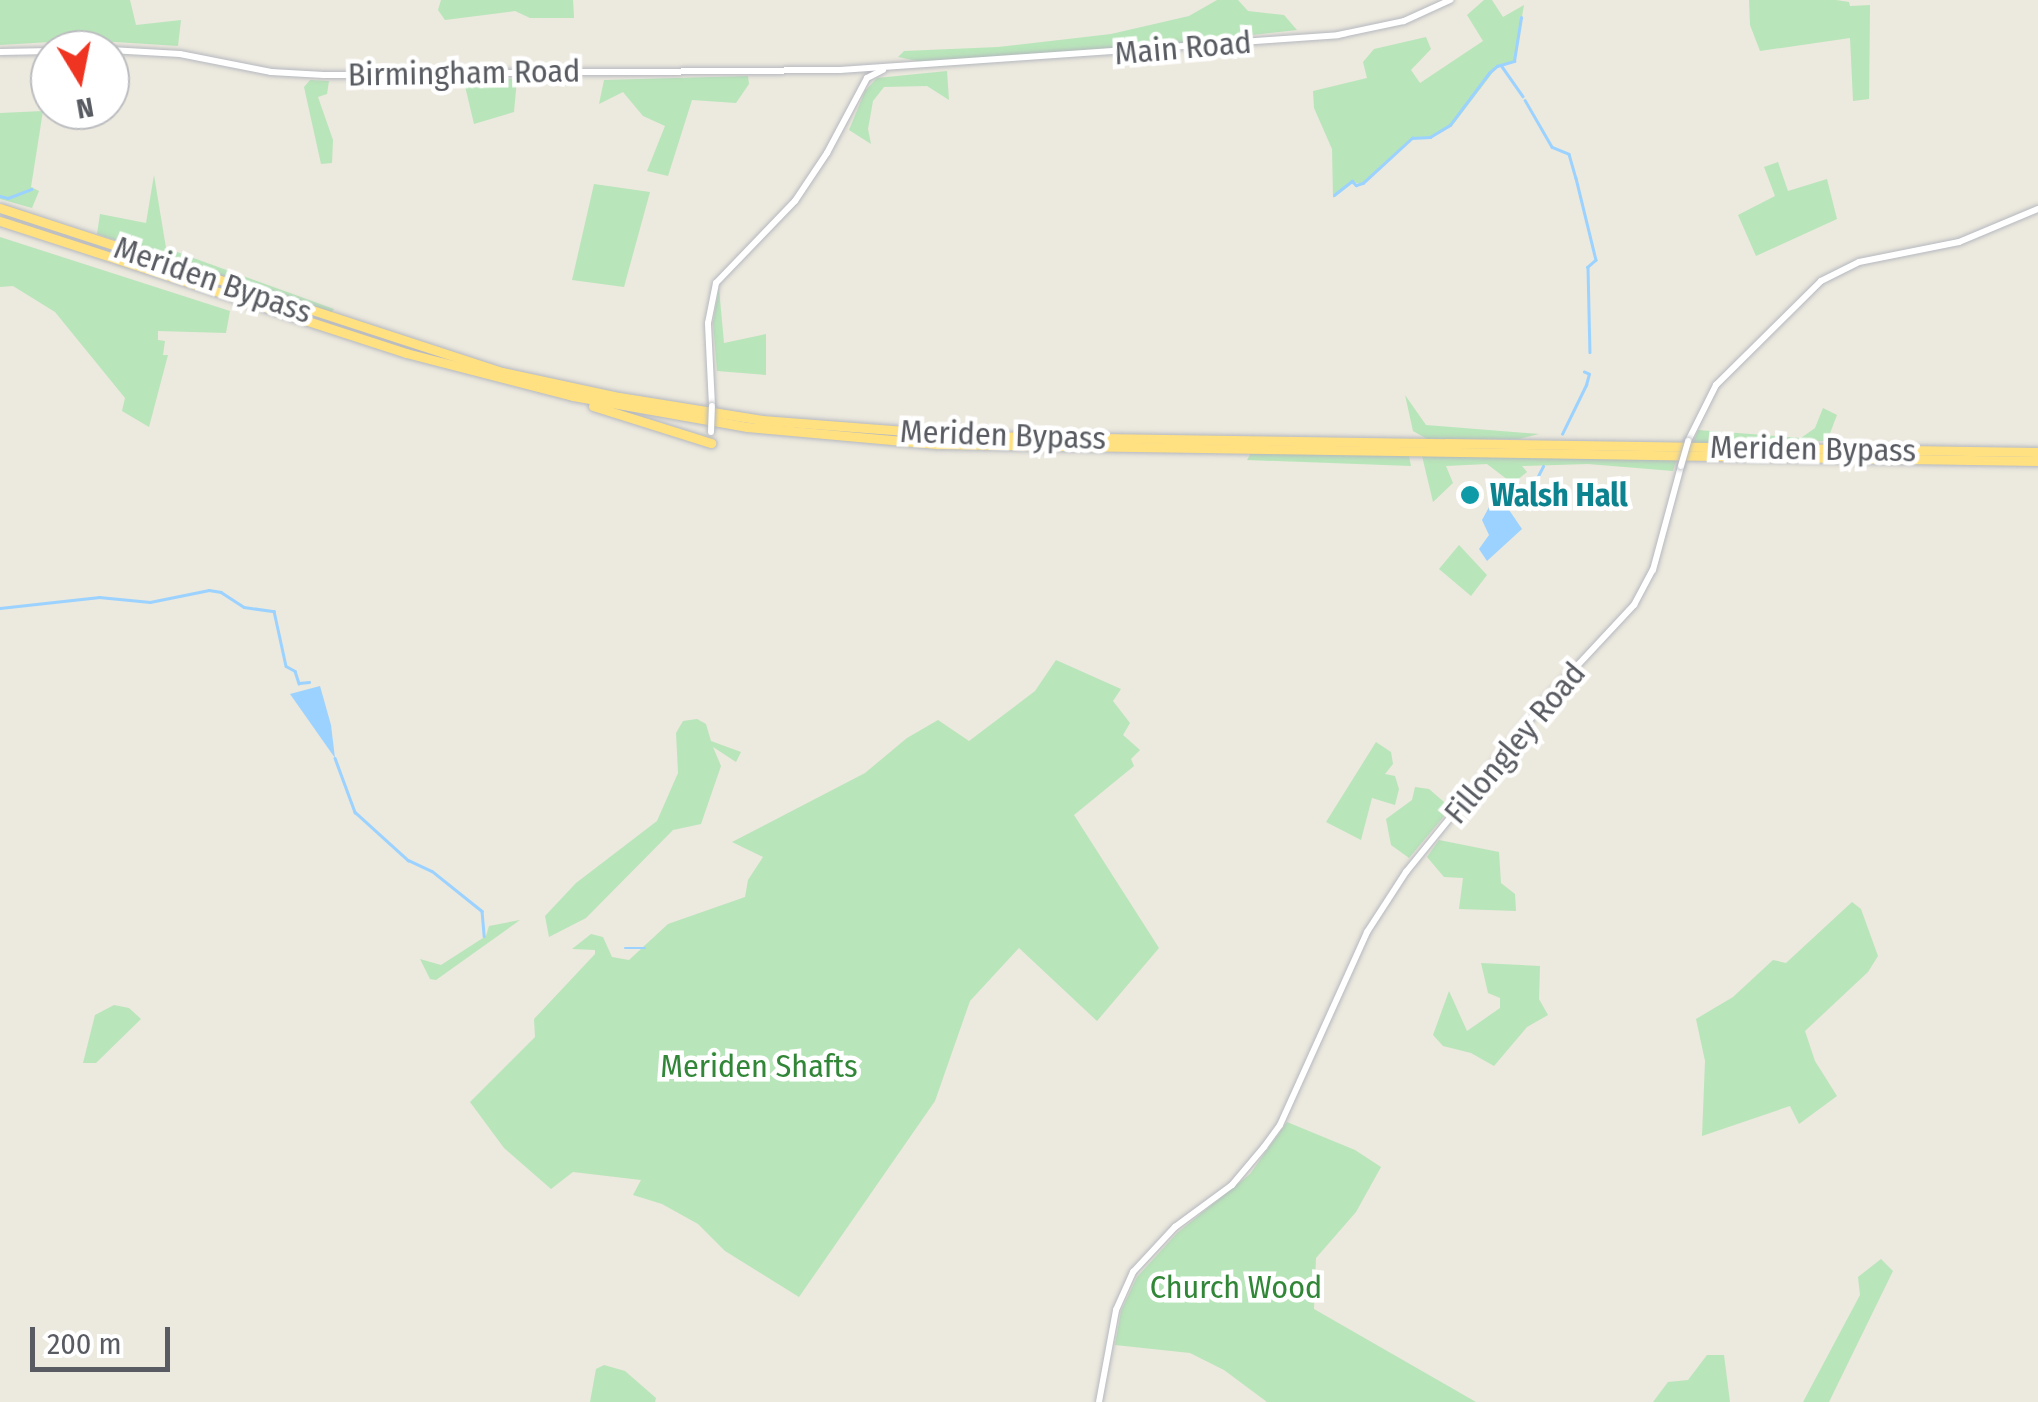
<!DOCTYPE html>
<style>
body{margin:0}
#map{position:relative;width:2038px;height:1402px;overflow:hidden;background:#ece9de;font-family:"Fira Sans Condensed",sans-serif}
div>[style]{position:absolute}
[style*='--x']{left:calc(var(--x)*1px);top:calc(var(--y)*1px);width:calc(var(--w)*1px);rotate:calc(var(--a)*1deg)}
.green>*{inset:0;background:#b9e5ba}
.water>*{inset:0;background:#9bd2ff}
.stream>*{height:2.5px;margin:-1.25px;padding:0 1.25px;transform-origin:1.25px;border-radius:1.25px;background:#9bd2ff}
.roads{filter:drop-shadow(0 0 2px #b5b8bf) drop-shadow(0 0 2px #b5b8bf)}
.secondary>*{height:6px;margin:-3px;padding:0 3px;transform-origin:3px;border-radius:3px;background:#fff}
.highway>*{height:9px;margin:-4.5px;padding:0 4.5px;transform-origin:4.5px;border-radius:4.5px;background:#ffe182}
.bridges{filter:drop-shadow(0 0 2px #b5b8bf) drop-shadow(0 0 2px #b5b8bf)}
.secondary-bridge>*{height:6px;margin:-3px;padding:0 3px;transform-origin:3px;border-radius:3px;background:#fff}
.dots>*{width:28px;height:28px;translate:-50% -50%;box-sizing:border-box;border:5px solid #fff;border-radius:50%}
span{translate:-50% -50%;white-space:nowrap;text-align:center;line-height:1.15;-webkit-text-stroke:9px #fff;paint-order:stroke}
.street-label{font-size:32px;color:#585b61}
.culture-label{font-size:32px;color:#0d838f;font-weight:700}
.left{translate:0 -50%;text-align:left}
.park-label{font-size:32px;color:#318637}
.north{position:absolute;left:30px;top:30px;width:100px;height:100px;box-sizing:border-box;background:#fff;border:2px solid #bcbdc0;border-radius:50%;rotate:170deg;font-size:28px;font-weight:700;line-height:40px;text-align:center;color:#585b61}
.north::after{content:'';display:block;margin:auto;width:35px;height:45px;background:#ef3521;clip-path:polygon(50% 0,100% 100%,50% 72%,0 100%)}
.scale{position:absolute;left:30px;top:1327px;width:140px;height:45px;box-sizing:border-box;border:5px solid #585b61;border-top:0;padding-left:12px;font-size:30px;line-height:35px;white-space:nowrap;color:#585b61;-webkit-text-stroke:8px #fff;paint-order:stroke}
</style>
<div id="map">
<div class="green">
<div style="clip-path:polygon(0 0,130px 0,136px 25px,181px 20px,178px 46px,84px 40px,0 45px)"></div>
<div style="clip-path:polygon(441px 0,573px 0,574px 18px,530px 18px,515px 11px,445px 20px,438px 10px)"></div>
<div style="clip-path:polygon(1217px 0,1238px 0,1248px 11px,1284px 15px,1297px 30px,1154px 46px,922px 62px,898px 57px,904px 51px,998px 47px,1111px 34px,1189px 16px)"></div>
<div style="clip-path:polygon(1484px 0,1492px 0,1503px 17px,1524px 5px,1514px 62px,1497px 67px,1452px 126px,1430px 137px,1412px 139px,1364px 183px,1351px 183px,1333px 198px,1332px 149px,1314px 108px,1313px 91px,1367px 78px,1363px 62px,1374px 49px,1426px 37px,1431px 49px,1411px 70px,1420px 83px,1483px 41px,1467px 15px)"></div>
<div style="clip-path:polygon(1749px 0,1836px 0,1849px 2px,1850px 6px,1870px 5px,1869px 99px,1853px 101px,1850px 38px,1760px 51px,1750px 25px)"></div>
<div style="clip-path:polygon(947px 71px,949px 100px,927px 86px,884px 87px,873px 101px,868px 129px,871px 144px,849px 130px,865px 91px,877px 78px)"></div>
<div style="clip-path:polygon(748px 76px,749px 84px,736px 103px,692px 100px,668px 176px,647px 171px,665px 126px,643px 116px,623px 92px,599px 104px,604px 80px)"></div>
<div style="clip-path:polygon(436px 77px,517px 79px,514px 112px,474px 124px,465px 86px)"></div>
<div style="clip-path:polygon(310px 80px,329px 81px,327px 94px,318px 97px,333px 140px,332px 163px,321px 164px,304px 87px)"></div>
<div style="clip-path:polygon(43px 111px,31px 187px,39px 191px,32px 208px,0 199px,0 113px)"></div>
<div style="clip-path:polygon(1778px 162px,1788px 191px,1827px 179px,1837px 219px,1756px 256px,1738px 215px,1775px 196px,1764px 167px)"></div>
<div style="clip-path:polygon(154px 175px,166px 248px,334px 309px,331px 313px,97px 234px,100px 214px,146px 223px)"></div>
<div style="clip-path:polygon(594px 184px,650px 192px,624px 287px,572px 280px)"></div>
<div style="clip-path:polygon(0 237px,230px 311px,226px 333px,158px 331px,158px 340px,165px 341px,163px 355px,168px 355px,149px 427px,122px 411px,125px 398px,55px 312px,13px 286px,0 287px)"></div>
<div style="clip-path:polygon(719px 288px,724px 343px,766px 334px,766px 375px,717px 371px,713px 323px)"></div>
<div style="clip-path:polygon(1405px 395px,1426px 425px,1539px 434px,1519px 439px,1427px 439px,1413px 431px)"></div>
<div style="clip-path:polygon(1823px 408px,1837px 415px,1827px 441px,1693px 443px,1698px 430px,1801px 438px,1815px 428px)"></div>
<div style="clip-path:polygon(1251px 453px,1409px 456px,1411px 466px,1247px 460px)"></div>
<div style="clip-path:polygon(1422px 456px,1676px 460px,1673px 471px,1588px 464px,1522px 466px,1527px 472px,1516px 481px,1508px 480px,1487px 464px,1446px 466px,1453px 483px,1433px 502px)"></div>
<div style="clip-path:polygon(1459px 545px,1487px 575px,1471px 596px,1439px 569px)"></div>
<div style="clip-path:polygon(1056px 660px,1121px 689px,1113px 701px,1130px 723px,1123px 735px,1140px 750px,1131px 759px,1134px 766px,1074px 815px,1159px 948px,1097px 1021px,1019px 948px,970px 1001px,935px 1101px,799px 1297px,725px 1251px,698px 1224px,662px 1204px,633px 1195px,641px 1180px,573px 1172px,551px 1189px,504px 1148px,470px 1102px,535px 1037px,534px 1019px,595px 954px,595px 950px,572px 949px,591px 934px,603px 937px,612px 957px,629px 960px,668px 924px,745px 897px,748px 880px,763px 857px,732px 842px,865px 773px,907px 738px,938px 720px,969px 741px,1035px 691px)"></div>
<div style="clip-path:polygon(697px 719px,706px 724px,711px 741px,741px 752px,736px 762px,713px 747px,721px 766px,701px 824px,673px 830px,586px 918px,549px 937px,545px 916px,576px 883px,657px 821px,678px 773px,676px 733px,683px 721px)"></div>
<div style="clip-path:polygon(1376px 742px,1391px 752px,1393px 764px,1385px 774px,1395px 776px,1399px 789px,1395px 805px,1372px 798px,1361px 840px,1326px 822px)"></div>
<div style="clip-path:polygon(1415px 787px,1429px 789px,1451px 808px,1409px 858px,1391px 845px,1386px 819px,1412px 800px)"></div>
<div style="clip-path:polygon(1439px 840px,1499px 852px,1501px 883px,1515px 894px,1516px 911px,1459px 909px,1463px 878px,1444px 877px,1427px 857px)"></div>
<div style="clip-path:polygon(1852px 902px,1861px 909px,1878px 956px,1868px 972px,1805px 1031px,1815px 1061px,1837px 1096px,1799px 1124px,1790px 1106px,1702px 1136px,1705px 1061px,1696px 1019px,1733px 997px,1773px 960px,1786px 963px)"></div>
<div style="clip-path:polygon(520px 920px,436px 980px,430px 979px,420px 959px,441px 965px,486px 936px,489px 926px)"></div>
<div style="clip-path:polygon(1481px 963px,1540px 966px,1539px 999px,1548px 1015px,1527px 1027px,1494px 1066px,1471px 1053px,1443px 1046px,1433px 1035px,1449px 991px,1467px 1031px,1500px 1008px,1500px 998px,1488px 993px)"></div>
<div style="clip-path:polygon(114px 1005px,129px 1008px,141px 1019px,96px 1063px,83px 1063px,95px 1015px)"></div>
<div style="clip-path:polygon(1287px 1122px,1355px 1150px,1381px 1167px,1356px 1212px,1316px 1258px,1314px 1309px,1476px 1402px,1267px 1402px,1224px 1370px,1190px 1353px,1115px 1345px,1121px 1311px,1137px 1277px,1177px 1233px,1250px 1174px)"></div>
<div style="clip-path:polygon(1881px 1259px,1893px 1271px,1829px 1402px,1803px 1402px,1860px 1295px,1858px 1277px)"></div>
<div style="clip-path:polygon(1707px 1355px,1724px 1355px,1730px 1402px,1653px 1402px,1668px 1382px,1688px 1380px)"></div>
<div style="clip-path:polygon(604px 1365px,625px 1371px,656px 1398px,655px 1402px,590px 1402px,596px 1369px)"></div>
</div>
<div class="water">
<div style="clip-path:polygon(1494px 498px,1501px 498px,1522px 529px,1487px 561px,1479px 549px,1489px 535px,1482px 520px)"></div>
<div style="clip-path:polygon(320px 686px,331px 725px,335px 758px,290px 694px)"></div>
</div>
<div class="stream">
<div style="--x:1501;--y:65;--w:38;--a:55"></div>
<div style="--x:1525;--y:100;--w:54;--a:60.1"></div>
<div style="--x:1552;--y:147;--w:18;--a:22"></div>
<div style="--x:1569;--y:154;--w:25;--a:74"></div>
<div style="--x:1576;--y:178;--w:84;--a:76.3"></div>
<div style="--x:1596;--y:260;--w:11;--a:139"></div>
<div style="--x:1588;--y:267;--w:85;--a:88.7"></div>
<div style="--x:1334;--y:195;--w:23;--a:-38"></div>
<div style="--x:1352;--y:181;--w:6;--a:45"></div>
<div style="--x:1356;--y:185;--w:7;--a:-16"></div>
<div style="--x:1363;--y:183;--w:67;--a:-42.6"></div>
<div style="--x:1412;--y:138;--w:18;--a:-3"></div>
<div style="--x:1430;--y:137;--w:23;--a:-31"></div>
<div style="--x:1450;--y:125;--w:65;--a:-53.1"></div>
<div style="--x:1489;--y:73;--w:11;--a:-41"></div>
<div style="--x:1497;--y:66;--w:18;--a:-16"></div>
<div style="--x:1514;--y:61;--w:44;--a:-80.8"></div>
<div style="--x:0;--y:196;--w:8;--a:14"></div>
<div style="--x:8;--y:198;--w:25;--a:-21"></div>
<div style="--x:1562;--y:434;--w:55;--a:-63.9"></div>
<div style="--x:1586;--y:385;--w:11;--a:-75"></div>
<div style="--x:1589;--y:374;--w:5;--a:-158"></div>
<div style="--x:1537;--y:478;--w:13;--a:-63"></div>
<div style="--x:0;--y:608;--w:100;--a:-6.3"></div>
<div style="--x:99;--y:597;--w:51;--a:5.6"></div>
<div style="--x:150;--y:602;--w:60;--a:-11.5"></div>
<div style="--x:209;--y:590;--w:12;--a:9"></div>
<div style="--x:221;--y:592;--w:27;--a:33"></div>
<div style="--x:244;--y:607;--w:30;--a:8"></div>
<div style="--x:274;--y:611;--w:56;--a:77.7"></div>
<div style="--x:286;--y:666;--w:10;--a:29"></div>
<div style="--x:295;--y:671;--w:13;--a:72"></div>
<div style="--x:299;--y:683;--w:10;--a:-6"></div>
<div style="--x:335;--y:758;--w:58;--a:69.7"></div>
<div style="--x:355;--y:812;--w:72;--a:42.2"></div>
<div style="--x:408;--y:860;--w:26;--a:25"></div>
<div style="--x:432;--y:871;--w:64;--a:38.7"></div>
<div style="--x:482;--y:911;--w:25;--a:85"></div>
<div style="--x:625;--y:948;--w:20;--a:0"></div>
</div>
<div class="roads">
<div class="secondary">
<div style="--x:110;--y:50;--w:70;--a:3.3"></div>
<div style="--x:180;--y:54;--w:93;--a:11.2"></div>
<div style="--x:271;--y:72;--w:53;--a:3.2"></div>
<div style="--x:324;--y:75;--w:516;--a:-0.56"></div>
<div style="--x:840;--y:70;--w:499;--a:-4"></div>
<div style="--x:1338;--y:35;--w:67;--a:-12"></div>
<div style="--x:1404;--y:21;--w:51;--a:-24.5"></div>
<div style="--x:0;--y:52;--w:102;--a:-1.1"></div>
<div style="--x:712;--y:406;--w:83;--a:-92.8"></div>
<div style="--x:708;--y:323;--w:41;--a:-78.7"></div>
<div style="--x:716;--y:283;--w:114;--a:-46.1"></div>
<div style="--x:795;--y:201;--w:58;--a:-56.3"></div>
<div style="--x:827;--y:153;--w:85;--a:-61.9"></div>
<div style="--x:867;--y:78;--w:18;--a:-27"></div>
<div style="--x:1688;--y:441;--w:63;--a:-63.4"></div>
<div style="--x:1716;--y:385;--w:148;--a:-44.7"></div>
<div style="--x:1821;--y:281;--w:42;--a:-26.6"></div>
<div style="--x:1859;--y:262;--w:102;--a:-11.3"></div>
<div style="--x:1959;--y:242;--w:86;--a:-22.7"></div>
<div style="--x:1099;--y:1402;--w:94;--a:-79.5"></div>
<div style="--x:1116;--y:1310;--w:42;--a:-65.9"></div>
<div style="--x:1133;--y:1272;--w:62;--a:-47"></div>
<div style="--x:1175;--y:1227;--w:71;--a:-36.4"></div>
<div style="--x:1232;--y:1185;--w:50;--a:-49.9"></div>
<div style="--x:1264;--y:1147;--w:27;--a:-54"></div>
<div style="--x:1280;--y:1125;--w:212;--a:-65.7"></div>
<div style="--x:1367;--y:932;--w:72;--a:-57"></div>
<div style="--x:1406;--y:872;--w:227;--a:-50.9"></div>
<div style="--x:1549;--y:696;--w:125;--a:-47"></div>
<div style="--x:1634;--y:605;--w:40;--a:-62"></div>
<div style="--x:1653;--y:570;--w:108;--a:-74.9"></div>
</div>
<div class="highway">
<div style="--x:0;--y:208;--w:528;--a:18.09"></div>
<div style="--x:502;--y:372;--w:120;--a:12.1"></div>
<div style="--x:619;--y:397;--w:145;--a:9.1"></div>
<div style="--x:762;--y:420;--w:209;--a:4.4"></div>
<div style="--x:970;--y:436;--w:1068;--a:0.86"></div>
<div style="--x:0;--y:221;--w:427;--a:18"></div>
<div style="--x:406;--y:353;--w:172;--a:14.4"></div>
<div style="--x:573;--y:396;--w:177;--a:10.1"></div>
<div style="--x:747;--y:427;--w:193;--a:5.1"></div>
<div style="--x:939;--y:444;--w:1099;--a:0.89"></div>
<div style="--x:593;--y:406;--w:124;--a:17.4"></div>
</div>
</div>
<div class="bridges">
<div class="secondary-bridge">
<div style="--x:711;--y:432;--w:26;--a:-88"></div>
<div style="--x:1681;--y:466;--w:26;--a:-74"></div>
</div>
</div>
<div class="dots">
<div style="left:1470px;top:495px;background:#0f9aa8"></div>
</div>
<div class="street-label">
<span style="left:1183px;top:48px;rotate:-5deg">Main Road</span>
<span style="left:464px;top:73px;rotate:-1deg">Birmingham Road</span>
<span style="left:213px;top:280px;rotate:19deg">Meriden Bypass</span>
<span style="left:1003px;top:435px;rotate:2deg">Meriden Bypass</span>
<span style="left:1813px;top:449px;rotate:1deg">Meriden Bypass</span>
<span style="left:1515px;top:743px;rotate:-50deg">Fillongley Road</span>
</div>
<div class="culture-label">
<span class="left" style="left:1490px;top:495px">Walsh Hall</span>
</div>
<div class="park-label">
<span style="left:759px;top:1066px">Meriden Shafts</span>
<span style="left:1236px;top:1287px">Church Wood</span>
</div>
<div class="north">N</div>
<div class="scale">200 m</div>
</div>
